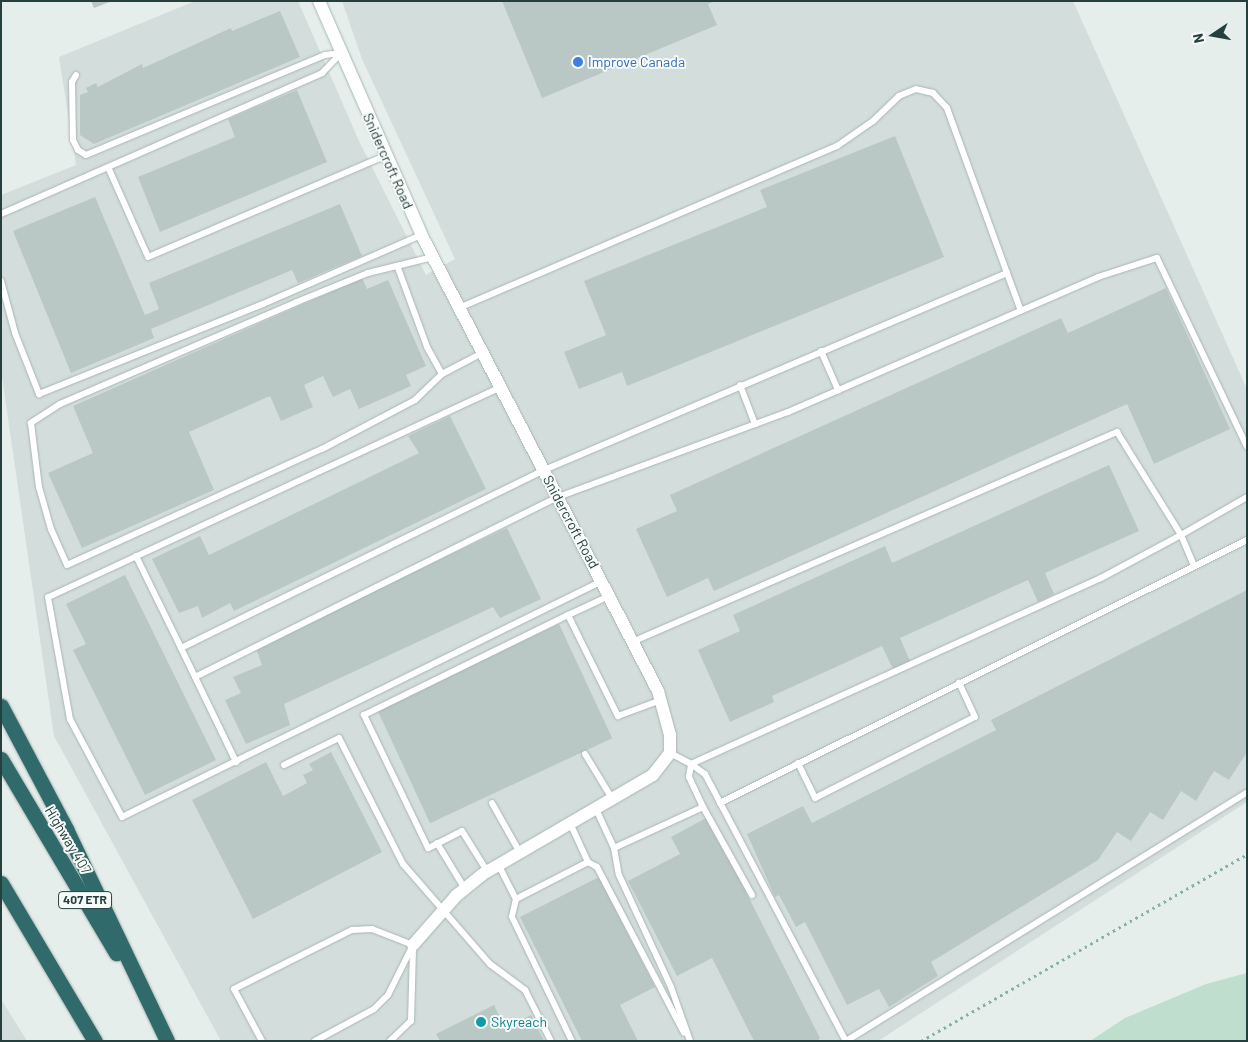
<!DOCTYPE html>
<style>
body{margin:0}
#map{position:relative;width:1248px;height:1042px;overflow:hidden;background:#e5eeeb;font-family:Barlow,sans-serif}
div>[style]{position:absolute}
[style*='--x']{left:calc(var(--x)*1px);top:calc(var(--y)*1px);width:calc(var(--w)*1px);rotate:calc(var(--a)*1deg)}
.built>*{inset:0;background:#d3dddb}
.green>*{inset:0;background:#bfdecd}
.building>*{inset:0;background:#bac8c5;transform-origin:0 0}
.path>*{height:2.5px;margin-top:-1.25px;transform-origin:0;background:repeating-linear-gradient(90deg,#87b0ab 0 2.5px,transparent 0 6.5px)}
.roads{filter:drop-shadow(0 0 1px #a7b6b3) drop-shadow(0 0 1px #a7b6b3)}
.service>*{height:6px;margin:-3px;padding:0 3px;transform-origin:3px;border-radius:3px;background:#fff}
.minor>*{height:12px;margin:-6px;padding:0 6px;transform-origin:6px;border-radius:6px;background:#fff}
.motorway>*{height:15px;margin:-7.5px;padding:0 7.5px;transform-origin:7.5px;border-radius:7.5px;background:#316a6a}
.dots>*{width:14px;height:14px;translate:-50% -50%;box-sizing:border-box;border:2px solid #f6faf9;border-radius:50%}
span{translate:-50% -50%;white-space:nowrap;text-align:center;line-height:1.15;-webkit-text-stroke:4px #f6faf9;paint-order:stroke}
.shield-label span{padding:1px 4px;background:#f6faf9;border:1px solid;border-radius:4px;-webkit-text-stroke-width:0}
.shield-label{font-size:12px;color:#243f3d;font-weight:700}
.shop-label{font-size:14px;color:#366cbe}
.left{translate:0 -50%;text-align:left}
.street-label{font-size:14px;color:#243f3d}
.culture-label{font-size:14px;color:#0d838f}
.frame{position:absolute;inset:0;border:2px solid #243f3d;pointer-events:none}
.north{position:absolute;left:1188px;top:10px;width:50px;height:50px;-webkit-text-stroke:4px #f6faf9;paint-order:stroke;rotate:258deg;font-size:14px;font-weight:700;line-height:20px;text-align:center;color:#243f3d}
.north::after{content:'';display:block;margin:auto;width:18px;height:22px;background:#243f3d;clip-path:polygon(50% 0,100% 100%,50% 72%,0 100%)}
</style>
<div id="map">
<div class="built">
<div style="clip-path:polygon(195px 1px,298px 1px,359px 141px,426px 275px,455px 259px,362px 59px,342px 1px,1073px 1px,1247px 389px,1247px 802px,878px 1041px,221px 1041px,54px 736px,1px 370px,1px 195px,76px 165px,59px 57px)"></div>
<div style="clip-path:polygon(1px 999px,27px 1041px,1px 1041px)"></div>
</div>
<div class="green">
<div style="clip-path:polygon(1247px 973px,1247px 1041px,1090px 1041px,1125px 1018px,1206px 984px)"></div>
</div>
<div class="building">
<div style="clip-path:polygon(91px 1px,112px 1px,94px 8px)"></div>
<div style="clip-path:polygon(502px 1px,715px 1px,708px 4px,717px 25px,542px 98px)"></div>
<div style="clip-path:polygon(280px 11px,300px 57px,94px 144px,80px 135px,80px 95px,88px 92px,86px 88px,96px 83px,98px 87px,142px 64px,143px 68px,231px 28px,232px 31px)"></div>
<div style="clip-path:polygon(297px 90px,327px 162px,160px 232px,138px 177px,235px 137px,228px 119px)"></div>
<div style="clip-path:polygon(895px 136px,944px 257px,627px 386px,622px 372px,579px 389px,564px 352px,606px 335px,584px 281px,767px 207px,760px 190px)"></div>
<div style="clip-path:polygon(95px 197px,145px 315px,159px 309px,149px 283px,340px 204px,362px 256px,298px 283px,292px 270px,151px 329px,154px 338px,71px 373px,13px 231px)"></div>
<div style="clip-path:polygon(362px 278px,367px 289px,388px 280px,426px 366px,406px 375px,411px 386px,359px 409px,350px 389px,333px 397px,323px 376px,304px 385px,313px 407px,281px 421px,270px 396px,189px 432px,214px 490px,82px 548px,48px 473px,93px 453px,73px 406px)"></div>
<div style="clip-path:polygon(1166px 288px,1230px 429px,1154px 464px,1127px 404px,714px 591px,708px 578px,667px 597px,636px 529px,677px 511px,670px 495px,1061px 318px,1068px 333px)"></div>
<div style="clip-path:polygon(450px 416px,486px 489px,234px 611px,230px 603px,202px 618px,198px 606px,179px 613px,152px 559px,200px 536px,209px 555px,419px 453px,408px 436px)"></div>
<div style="clip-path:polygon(1109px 465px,1139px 531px,1045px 573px,1054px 594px,1038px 602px,1028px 580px,900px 638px,910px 661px,893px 669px,882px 646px,772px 696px,774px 702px,730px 722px,698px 650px,740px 631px,733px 615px,885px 546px,892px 563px)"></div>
<div style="clip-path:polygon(507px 528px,541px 599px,500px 618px,493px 607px,284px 704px,290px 725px,246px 744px,225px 700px,241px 693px,233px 677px,262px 665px,255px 646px)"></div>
<div style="clip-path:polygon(125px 575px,216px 760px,145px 795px,73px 650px,86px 644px,66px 604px)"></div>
<div style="clip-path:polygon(1247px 590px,1247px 752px,1229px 780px,1214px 771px,1196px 801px,1181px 791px,1163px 820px,1150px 812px,1131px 841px,1117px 832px,1098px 860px,931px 962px,938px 976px,889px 1007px,879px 989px,847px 1005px,805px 922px,796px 927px,779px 895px,775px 897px,747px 834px,803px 806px,812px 823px,996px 730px,991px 720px)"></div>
<div style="left:559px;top:624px;width:126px;height:201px;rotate:65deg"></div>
<div style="clip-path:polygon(331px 752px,382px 852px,253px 919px,192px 800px,266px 762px,283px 796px,307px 783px,303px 775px,313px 770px,309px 764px)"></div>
<div style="clip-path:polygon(708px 817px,820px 1038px,817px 1041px,754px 1041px,712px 958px,677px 976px,628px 881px,680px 854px,671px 837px)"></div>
<div style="clip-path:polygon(599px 877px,655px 987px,620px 1005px,638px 1041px,582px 1041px,520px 917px)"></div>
<div style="clip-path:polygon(494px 1005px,505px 1028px,531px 1015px,544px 1041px,440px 1041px,436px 1034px)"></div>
</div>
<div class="path">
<div style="--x:921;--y:1041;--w:376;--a:-29.8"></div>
</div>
<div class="roads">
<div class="service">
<div style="--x:76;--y:75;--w:8;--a:120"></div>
<div style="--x:72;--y:82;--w:58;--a:89"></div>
<div style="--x:73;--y:140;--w:11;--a:63"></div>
<div style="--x:78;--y:150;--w:9;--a:32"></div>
<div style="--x:86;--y:155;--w:259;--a:-22.7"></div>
<div style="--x:325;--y:55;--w:16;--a:-7"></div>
<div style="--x:108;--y:167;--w:98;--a:66"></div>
<div style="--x:148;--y:257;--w:258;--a:-23.1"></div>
<div style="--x:1;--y:214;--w:351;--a:-23.7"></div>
<div style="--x:322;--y:73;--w:28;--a:-46"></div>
<div style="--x:433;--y:257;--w:67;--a:166.2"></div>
<div style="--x:368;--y:273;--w:77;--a:157.8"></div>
<div style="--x:297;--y:302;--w:258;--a:156.7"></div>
<div style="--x:60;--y:404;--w:35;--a:147"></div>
<div style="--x:31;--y:423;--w:64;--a:82.9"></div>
<div style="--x:39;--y:487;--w:44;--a:74.1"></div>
<div style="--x:51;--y:529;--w:39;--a:66"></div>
<div style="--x:67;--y:565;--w:280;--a:-24.5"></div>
<div style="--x:322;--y:449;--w:105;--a:-27.8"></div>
<div style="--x:415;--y:400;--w:37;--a:-44"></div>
<div style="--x:442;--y:374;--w:45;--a:-27.7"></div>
<div style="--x:398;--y:268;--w:84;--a:69.8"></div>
<div style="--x:427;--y:347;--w:31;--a:61"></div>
<div style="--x:1007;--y:273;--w:40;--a:69.8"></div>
<div style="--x:1;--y:281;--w:54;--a:74.9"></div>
<div style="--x:15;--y:333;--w:66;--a:68.5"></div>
<div style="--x:39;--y:394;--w:241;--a:-21.9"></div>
<div style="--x:263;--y:304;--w:172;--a:-23.6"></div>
<div style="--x:821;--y:351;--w:43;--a:66.4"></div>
<div style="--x:740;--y:385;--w:42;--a:69"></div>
<div style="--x:501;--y:387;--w:499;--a:155.1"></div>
<div style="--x:48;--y:597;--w:124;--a:79.8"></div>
<div style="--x:70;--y:719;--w:111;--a:62"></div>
<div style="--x:122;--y:817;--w:535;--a:-26.18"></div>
<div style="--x:136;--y:556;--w:102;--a:63.9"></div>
<div style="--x:181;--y:648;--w:404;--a:-26.1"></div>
<div style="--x:544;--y:470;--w:503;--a:-23.05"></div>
<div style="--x:1007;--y:273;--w:176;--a:-110"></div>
<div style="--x:947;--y:108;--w:21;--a:-133"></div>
<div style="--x:933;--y:93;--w:17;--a:-167"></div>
<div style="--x:916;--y:89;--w:18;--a:158"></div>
<div style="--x:899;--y:96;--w:36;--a:136"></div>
<div style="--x:873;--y:121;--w:44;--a:145.2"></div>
<div style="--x:837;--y:146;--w:411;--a:156.8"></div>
<div style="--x:609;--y:596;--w:45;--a:155.1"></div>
<div style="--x:568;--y:615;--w:113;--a:63.7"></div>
<div style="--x:618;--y:716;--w:46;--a:-20.4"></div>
<div style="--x:632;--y:642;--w:529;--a:-23.41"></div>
<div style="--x:1117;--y:432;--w:121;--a:58.1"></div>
<div style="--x:1181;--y:535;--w:76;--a:-29.9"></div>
<div style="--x:181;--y:648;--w:127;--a:64.2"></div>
<div style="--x:195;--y:677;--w:405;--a:-26.4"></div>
<div style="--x:558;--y:497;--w:245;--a:-20.3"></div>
<div style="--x:788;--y:412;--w:338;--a:-23.5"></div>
<div style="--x:1098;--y:277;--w:62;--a:-17.9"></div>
<div style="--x:1157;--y:258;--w:209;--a:64.5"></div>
<div style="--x:585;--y:754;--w:54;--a:58.7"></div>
<div style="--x:798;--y:763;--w:39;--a:64"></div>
<div style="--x:815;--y:798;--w:179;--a:-26.9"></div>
<div style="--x:975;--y:717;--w:38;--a:-115"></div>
<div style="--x:691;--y:764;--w:450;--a:-24.4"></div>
<div style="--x:1101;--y:578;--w:91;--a:-28.3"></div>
<div style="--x:1181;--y:535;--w:34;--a:67"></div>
<div style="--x:691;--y:764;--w:17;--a:36"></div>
<div style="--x:705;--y:774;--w:302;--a:62.2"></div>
<div style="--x:284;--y:765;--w:61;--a:-26.1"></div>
<div style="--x:339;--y:738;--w:141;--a:63.1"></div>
<div style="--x:403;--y:864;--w:133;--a:49"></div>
<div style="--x:490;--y:964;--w:44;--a:36.6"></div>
<div style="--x:525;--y:990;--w:57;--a:63"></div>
<div style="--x:492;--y:803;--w:55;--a:60.6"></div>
<div style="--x:720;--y:803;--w:589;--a:-26.52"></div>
<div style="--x:703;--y:807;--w:101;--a:60.9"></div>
<div style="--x:596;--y:809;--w:43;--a:65.2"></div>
<div style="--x:614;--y:848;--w:98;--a:-24.7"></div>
<div style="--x:703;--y:807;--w:33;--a:-115"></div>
<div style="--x:689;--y:777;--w:13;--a:-81"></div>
<div style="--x:691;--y:764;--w:24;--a:-152"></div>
<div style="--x:437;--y:843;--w:54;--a:58.7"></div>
<div style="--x:614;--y:848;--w:27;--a:80"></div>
<div style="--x:619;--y:875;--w:123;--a:65.1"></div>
<div style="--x:671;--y:987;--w:57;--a:70.6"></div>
<div style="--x:588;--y:862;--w:10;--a:29"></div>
<div style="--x:597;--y:867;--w:187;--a:62.3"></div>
<div style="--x:498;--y:864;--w:39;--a:63"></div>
<div style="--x:516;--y:899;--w:81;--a:-27.2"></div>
<div style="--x:588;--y:862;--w:43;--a:-114.8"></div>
<div style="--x:487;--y:871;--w:47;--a:-122"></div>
<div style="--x:462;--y:831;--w:38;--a:153"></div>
<div style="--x:428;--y:848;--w:148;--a:-115.7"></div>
<div style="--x:364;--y:715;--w:227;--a:-26.1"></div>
<div style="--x:516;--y:899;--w:18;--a:103"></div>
<div style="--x:512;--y:917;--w:138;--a:64.2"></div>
<div style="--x:262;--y:1041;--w:59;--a:-118.3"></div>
<div style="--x:234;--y:989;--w:132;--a:-26.6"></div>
<div style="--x:352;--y:930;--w:20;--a:-3"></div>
<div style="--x:372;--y:929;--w:44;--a:21.3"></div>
<div style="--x:315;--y:1041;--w:67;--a:-28.5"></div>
<div style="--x:374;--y:1009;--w:20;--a:-45"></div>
<div style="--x:388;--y:995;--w:56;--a:-63.4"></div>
<div style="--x:390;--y:1041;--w:29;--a:-44"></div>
<div style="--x:411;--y:1021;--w:72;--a:-88.4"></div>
<div style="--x:846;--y:1041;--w:472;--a:-31.8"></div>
</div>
<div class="minor">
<div style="--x:319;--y:1;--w:259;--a:66.3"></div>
<div style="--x:423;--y:238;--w:510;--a:62.58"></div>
<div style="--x:658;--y:691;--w:46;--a:74.7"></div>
<div style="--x:670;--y:735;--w:18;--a:90"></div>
<div style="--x:670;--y:753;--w:28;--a:128"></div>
<div style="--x:653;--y:775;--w:197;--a:149.8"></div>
<div style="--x:483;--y:874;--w:35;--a:141"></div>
<div style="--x:456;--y:896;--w:65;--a:131.3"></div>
</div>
<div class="motorway">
<div style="--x:1;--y:706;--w:139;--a:62.1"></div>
<div style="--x:66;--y:829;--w:235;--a:64.5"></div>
<div style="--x:1;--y:759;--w:226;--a:59.3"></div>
<div style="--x:1;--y:883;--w:184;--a:59.3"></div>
</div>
</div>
<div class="dots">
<div style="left:578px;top:62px;background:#3f7fe0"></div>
<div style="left:481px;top:1022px;background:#0f9aa8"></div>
</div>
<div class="shield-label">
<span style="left:85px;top:900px">407 ETR</span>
</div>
<div class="shop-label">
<span class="left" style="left:588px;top:62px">Improve Canada</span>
</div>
<div class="street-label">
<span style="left:388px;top:161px;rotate:66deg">Snidercroft Road</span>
<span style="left:571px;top:522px;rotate:62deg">Snidercroft Road</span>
<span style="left:68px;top:840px;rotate:59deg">Highway 407</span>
</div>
<div class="culture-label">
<span class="left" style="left:491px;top:1022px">Skyreach</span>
</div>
<div class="frame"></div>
<div class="north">N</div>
</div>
